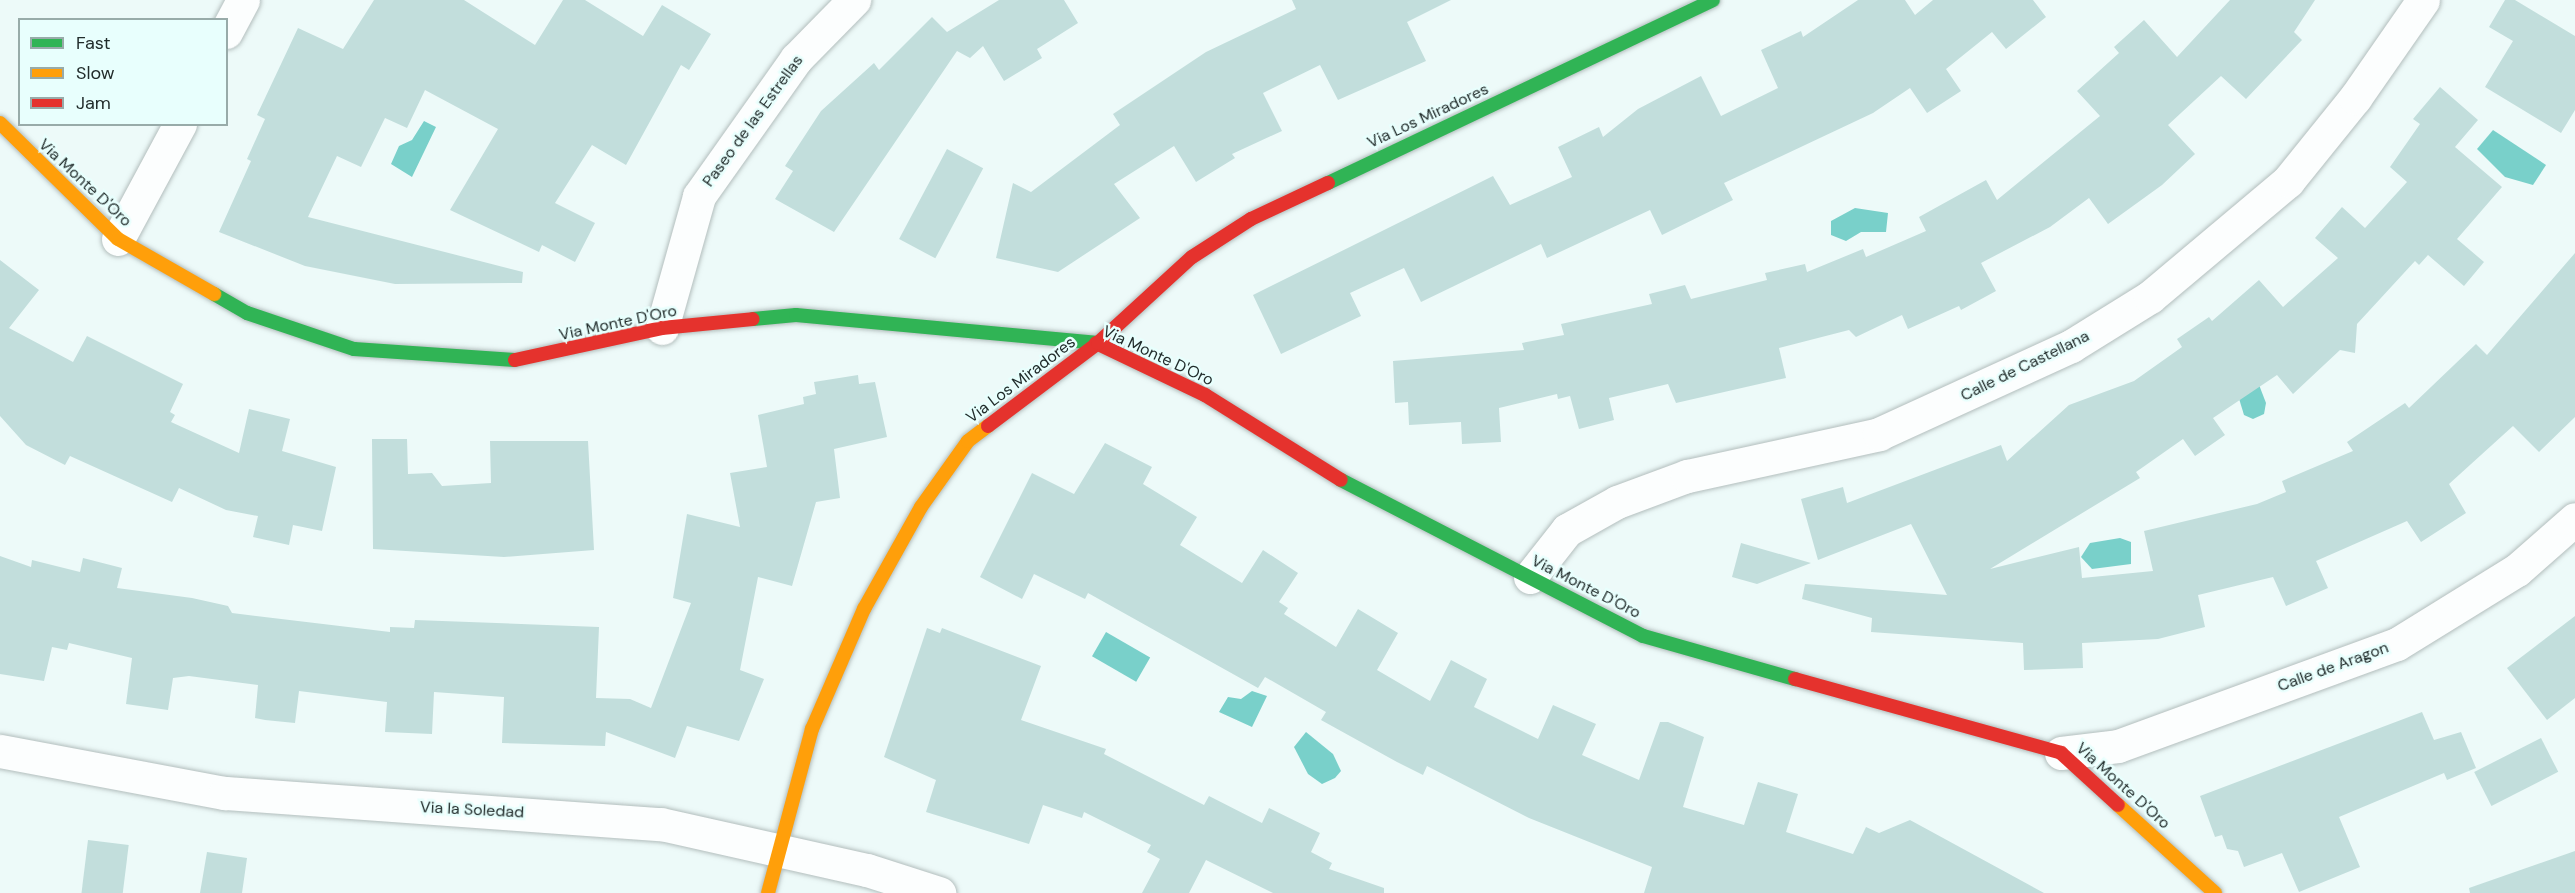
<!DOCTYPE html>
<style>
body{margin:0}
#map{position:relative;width:2575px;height:893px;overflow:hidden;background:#edfaf9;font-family:"DM Sans",sans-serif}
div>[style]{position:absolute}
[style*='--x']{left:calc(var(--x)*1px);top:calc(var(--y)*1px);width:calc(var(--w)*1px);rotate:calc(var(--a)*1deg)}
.water>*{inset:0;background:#79d0ca;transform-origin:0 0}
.building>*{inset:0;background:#c2dedc;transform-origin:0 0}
.roads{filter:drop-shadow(0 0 2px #b3bebd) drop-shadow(0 0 2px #b3bebd)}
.street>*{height:33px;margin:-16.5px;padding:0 16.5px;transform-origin:16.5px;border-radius:16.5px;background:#fcfefe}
.fast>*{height:14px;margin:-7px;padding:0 7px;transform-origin:7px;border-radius:7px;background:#30b455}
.slow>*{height:14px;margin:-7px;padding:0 7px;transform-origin:7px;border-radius:7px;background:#ff9f0a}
.jam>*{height:14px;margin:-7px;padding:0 7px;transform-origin:7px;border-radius:7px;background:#e5322d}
span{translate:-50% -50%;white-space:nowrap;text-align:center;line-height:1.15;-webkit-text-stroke:5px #e8fffd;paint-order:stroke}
.street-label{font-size:16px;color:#212c2b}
.legend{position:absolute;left:18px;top:18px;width:210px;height:108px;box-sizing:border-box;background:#e8fffd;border:2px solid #98aba9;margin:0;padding:8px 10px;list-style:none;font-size:18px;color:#212c2b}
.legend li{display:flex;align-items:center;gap:12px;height:30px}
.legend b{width:30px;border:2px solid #98aba9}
</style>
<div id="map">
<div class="water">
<div style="clip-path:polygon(424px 121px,436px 127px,412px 177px,391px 164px,399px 146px,412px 140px)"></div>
<div style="clip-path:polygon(2493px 130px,2546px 165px,2533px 185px,2505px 177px,2477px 149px)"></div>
<div style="clip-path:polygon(1855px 208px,1888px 213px,1886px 232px,1861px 232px,1846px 241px,1831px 235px,1831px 221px)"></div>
<div style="clip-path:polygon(2256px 377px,2266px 403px,2264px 414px,2253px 419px,2244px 415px,2237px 392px)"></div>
<div style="clip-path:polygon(2120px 538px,2131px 542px,2131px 564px,2092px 569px,2081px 557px,2090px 543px)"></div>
<div style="left:1106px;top:632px;width:51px;height:28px;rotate:30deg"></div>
<div style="clip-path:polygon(1252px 691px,1267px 696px,1252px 727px,1219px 712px,1228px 697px,1241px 699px)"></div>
<div style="clip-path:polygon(1306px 732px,1333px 754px,1341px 771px,1335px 778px,1322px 784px,1308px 774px,1294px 747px)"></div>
</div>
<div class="building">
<div style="clip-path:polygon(374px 0,464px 0,535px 45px,563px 0,585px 0,643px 36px,662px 5px,711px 34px,689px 70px,681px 65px,626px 165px,592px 145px,555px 203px,595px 223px,575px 262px,542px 245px,539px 252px,450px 210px,498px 129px,425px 90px,407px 128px,385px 118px,361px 167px,337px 156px,308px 217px,523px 272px,522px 283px,395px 284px,305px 266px,219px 232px,251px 161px,247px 159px,265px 119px,257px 115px,298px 28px,343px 49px)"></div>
<div style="clip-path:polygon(999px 0,1064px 0,1078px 23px,1037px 49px,1042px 58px,1004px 81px,983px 46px,970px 58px,957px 51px,834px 232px,775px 199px,793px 171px,785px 166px,821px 111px,874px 63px,879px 70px,932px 17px,947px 32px)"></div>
<div style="clip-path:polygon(1292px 0,1451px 0,1407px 22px,1426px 61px,1338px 100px,1320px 65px,1263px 93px,1282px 131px,1232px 154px,1235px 158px,1196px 182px,1174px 146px,1114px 184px,1140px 218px,1058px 272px,996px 258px,1013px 183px,1031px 192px,1120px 125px,1113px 114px,1206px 52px,1296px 9px)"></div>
<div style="clip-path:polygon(1858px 0,1905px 0,1915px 15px,1933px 0,2033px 0,2046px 17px,2006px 49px,1992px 32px,1946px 69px,1961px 91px,1927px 113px,1910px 88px,1873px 113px,1724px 183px,1733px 200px,1662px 235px,1650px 210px,1547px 258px,1541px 244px,1421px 302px,1404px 268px,1350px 293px,1361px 316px,1281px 354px,1253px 295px,1493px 176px,1510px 205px,1572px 177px,1558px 147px,1599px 127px,1603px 137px,1638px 109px,1701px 76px,1721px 116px,1778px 88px,1761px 50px,1801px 31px,1803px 37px)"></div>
<div style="clip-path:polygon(2230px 0,2315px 0,2294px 32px,2302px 40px,2246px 99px,2221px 76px,2168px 125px,2195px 154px,2162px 185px,2108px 224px,2089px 198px,2050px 227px,1981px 263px,1996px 291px,1961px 310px,1959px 306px,1908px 329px,1902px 315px,1856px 337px,1849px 330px,1779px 348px,1786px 378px,1676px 403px,1668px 384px,1609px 398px,1614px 420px,1579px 429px,1570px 396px,1558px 399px,1557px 394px,1499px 408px,1501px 442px,1462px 444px,1461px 422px,1409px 425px,1408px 402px,1395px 403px,1393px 361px,1524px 350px,1522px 343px,1564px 335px,1561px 324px,1652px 304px,1649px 294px,1685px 285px,1691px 299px,1767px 280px,1765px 273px,1805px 264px,1807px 272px,1863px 249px,1866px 257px,1926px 231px,1919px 217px,1986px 180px,1997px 200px,2100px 116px,2077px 91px,2119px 53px,2114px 47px,2144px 20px,2177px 57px)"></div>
<div style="clip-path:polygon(2505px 0,2515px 0,2575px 36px,2575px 110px,2561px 133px,2485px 87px,2513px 41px,2489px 27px)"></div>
<div style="clip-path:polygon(2440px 87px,2478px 120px,2455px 147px,2502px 187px,2457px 239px,2484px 262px,2464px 286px,2428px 255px,2419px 265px,2415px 261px,2357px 324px,2355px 353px,2340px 350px,2293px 394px,2277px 375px,2213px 418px,2225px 435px,2195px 456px,2183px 439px,2136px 472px,2140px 478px,1990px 569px,2079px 547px,2082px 578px,2153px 571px,2144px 531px,2257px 504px,2286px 492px,2282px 481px,2353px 451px,2347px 442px,2405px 403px,2409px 408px,2476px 344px,2487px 355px,2575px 253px,2575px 417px,2539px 452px,2513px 426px,2449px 484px,2466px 513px,2421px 542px,2407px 521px,2316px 561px,2328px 588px,2286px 606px,2273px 577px,2198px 595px,2205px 627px,2158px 639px,2082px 643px,2083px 668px,2024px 670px,2023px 643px,1871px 632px,1872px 618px,1802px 599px,1805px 584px,1947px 595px,1911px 524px,1818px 560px,1801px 499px,1843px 487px,1847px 503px,2001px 445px,2007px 461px,2069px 405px,2134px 381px,2182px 347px,2177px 339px,2209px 317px,2212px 321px,2259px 280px,2283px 307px,2338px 258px,2315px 238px,2342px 207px,2365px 228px,2407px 182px,2390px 167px,2420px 124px,2413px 119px)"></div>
<div style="left:947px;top:149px;width:41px;height:102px;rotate:28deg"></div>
<div style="clip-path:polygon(0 260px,39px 290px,9px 328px,73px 362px,87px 336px,183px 384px,170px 412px,175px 415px,171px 422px,239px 453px,249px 409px,290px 419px,282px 451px,336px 467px,322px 531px,293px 525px,289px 545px,253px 537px,258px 516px,226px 510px,179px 488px,172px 502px,70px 456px,65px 465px,26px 445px,0 416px)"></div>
<div style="clip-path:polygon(858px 375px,859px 384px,875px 382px,887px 437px,834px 449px,840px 498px,816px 502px,792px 586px,758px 577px,740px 670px,764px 679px,739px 741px,687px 726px,675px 758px,606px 732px,605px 746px,502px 743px,504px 697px,434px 692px,432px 734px,385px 732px,387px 702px,299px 691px,295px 723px,265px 720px,255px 718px,258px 685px,189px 676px,173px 678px,168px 710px,126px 704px,132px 658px,69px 643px,67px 650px,52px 647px,44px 681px,0 674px,0 556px,31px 567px,32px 560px,80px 572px,83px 558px,122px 568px,117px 588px,192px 598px,228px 606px,232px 613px,390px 632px,390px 627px,414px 628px,415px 620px,599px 627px,596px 698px,630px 699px,651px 708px,691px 603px,673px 598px,687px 514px,740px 527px,730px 473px,767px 467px,758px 415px,804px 404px,803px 397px,816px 394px,814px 382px)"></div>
<div style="clip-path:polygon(372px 439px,407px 439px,408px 474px,432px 473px,442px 486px,491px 483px,490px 441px,588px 441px,594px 550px,504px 557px,373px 549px)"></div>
<div style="clip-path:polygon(1105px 443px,1152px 467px,1143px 484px,1197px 517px,1180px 545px,1242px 583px,1263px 550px,1298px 573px,1279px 602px,1288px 608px,1284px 614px,1336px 647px,1358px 609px,1398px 633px,1377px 670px,1430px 701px,1451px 660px,1487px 679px,1474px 707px,1538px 739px,1553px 705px,1596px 724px,1582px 755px,1639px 780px,1660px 722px,1668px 722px,1704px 737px,1683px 807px,1744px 825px,1758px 782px,1798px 794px,1786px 832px,1853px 854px,1866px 827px,1879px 833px,1910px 820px,2044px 893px,1644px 893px,1652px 867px,1529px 818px,1427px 766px,1423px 775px,1397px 762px,1321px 720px,1326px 712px,1265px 677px,1258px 688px,1088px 593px,1085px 599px,1034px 574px,1022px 599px,980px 577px,1032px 473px,1074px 494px)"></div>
<div style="clip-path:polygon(1741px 543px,1811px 563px,1757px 584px,1732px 577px)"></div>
<div style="clip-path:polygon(2575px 616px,2575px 698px,2547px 720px,2507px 668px)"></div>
<div style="clip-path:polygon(927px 628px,940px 633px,942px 628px,1041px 666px,1021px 720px,1106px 749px,1104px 754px,1204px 805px,1209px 796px,1262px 823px,1269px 808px,1320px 833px,1311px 852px,1332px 863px,1329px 869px,1384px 888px,1384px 893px,1273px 893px,1206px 860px,1189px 893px,1142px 893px,1160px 859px,1147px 852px,1151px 845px,1084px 812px,1082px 818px,1043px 805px,1029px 844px,926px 812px,936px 780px,884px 757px)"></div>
<div style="clip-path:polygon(2422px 712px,2434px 740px,2461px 732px,2476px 768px,2447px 780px,2444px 773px,2339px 817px,2360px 867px,2299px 892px,2282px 853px,2244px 867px,2238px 851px,2227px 849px,2222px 835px,2215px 837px,2200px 796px)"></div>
<div style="left:2541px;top:738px;width:38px;height:75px;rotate:63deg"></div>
<div style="left:88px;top:840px;width:41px;height:54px;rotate:7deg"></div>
<div style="clip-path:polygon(2575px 851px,2575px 893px,2470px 893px,2469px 888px)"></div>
<div style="clip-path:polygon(207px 852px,247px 858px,242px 893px,200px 893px)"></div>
</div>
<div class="roads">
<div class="street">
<div style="--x:226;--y:32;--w:36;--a:-62"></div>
<div style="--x:118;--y:239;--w:131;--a:-61.7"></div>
<div style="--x:662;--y:328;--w:137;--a:-74.3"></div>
<div style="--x:699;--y:196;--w:168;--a:-54.7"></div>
<div style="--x:796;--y:59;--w:83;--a:-45.5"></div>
<div style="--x:1530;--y:577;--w:60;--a:-51.8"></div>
<div style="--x:1567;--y:530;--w:57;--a:-29.2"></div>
<div style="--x:1617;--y:502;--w:75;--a:-20.4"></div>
<div style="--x:1687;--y:476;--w:197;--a:-12.3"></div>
<div style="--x:1879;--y:434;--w:211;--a:-24.6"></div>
<div style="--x:2071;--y:346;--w:93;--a:-31.8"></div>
<div style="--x:2150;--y:297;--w:180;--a:-40"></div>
<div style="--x:2288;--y:181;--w:107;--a:-51.1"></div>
<div style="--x:2355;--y:98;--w:119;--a:-55.2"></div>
<div style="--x:0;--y:751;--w:229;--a:10.6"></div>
<div style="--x:225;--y:793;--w:437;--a:4.1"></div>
<div style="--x:661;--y:824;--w:211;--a:12.6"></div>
<div style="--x:867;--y:870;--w:76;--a:17.7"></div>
<div style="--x:2061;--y:753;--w:57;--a:-7"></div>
<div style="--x:2118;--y:746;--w:297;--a:-20.1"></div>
<div style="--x:2397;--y:644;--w:141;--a:-31.7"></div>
<div style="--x:2517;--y:570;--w:77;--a:-41.3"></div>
</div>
<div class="fast">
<div style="--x:1328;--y:183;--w:426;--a:-25.4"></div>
<div style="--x:214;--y:294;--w:38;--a:30"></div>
<div style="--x:247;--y:313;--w:113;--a:18.6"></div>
<div style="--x:354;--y:349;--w:161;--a:3.9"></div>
<div style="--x:753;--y:319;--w:43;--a:-5.3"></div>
<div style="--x:796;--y:315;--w:301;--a:5.3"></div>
<div style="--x:1341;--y:480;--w:340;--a:27.3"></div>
<div style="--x:1643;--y:636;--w:158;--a:15.8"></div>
</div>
<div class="slow">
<div style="--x:0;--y:123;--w:165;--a:44.5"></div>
<div style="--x:118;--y:239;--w:111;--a:29.8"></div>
<div style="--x:2118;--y:805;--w:131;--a:42.2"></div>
<div style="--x:768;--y:893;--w:170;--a:-75"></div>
<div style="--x:812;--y:729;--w:131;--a:-66.6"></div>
<div style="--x:864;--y:609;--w:117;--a:-60.8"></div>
<div style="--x:921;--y:507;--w:81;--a:-54.5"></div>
<div style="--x:968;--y:441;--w:25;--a:-37"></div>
</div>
<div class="jam">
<div style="--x:1096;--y:343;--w:121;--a:25.5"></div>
<div style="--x:1205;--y:395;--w:160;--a:32"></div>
<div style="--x:515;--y:360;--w:150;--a:-12.3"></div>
<div style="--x:662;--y:328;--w:91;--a:-5.6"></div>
<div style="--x:988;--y:426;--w:138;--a:-37"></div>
<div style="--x:1098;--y:343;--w:127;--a:-42.5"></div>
<div style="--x:1192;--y:257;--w:70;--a:-32.8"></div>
<div style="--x:1251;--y:219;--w:85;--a:-25.1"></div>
<div style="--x:1795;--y:679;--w:276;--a:15.5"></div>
<div style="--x:2061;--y:753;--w:77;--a:42.4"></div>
</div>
</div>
<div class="street-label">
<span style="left:1428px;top:116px;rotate:-25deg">Via Los Miradores</span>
<span style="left:753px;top:121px;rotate:-54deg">Paseo de las Estrellas</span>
<span style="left:85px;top:183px;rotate:43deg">Via Monte D'Oro</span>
<span style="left:618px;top:323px;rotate:-12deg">Via Monte D'Oro</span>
<span style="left:1158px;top:356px;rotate:25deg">Via Monte D'Oro</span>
<span style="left:2025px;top:366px;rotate:-26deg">Calle de Castellana</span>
<span style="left:1021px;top:380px;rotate:-37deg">Via Los Miradores</span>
<span style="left:1586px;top:587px;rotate:27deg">Via Monte D'Oro</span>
<span style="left:2333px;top:667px;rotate:-20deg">Calle de Aragon</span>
<span style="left:2123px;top:786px;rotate:42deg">Via Monte D'Oro</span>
<span style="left:472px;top:810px;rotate:3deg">Via la Soledad</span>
</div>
<ul class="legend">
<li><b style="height:8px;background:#30b455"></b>Fast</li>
<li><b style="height:8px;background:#ff9f0a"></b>Slow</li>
<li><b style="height:8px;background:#e5322d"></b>Jam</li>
</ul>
</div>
